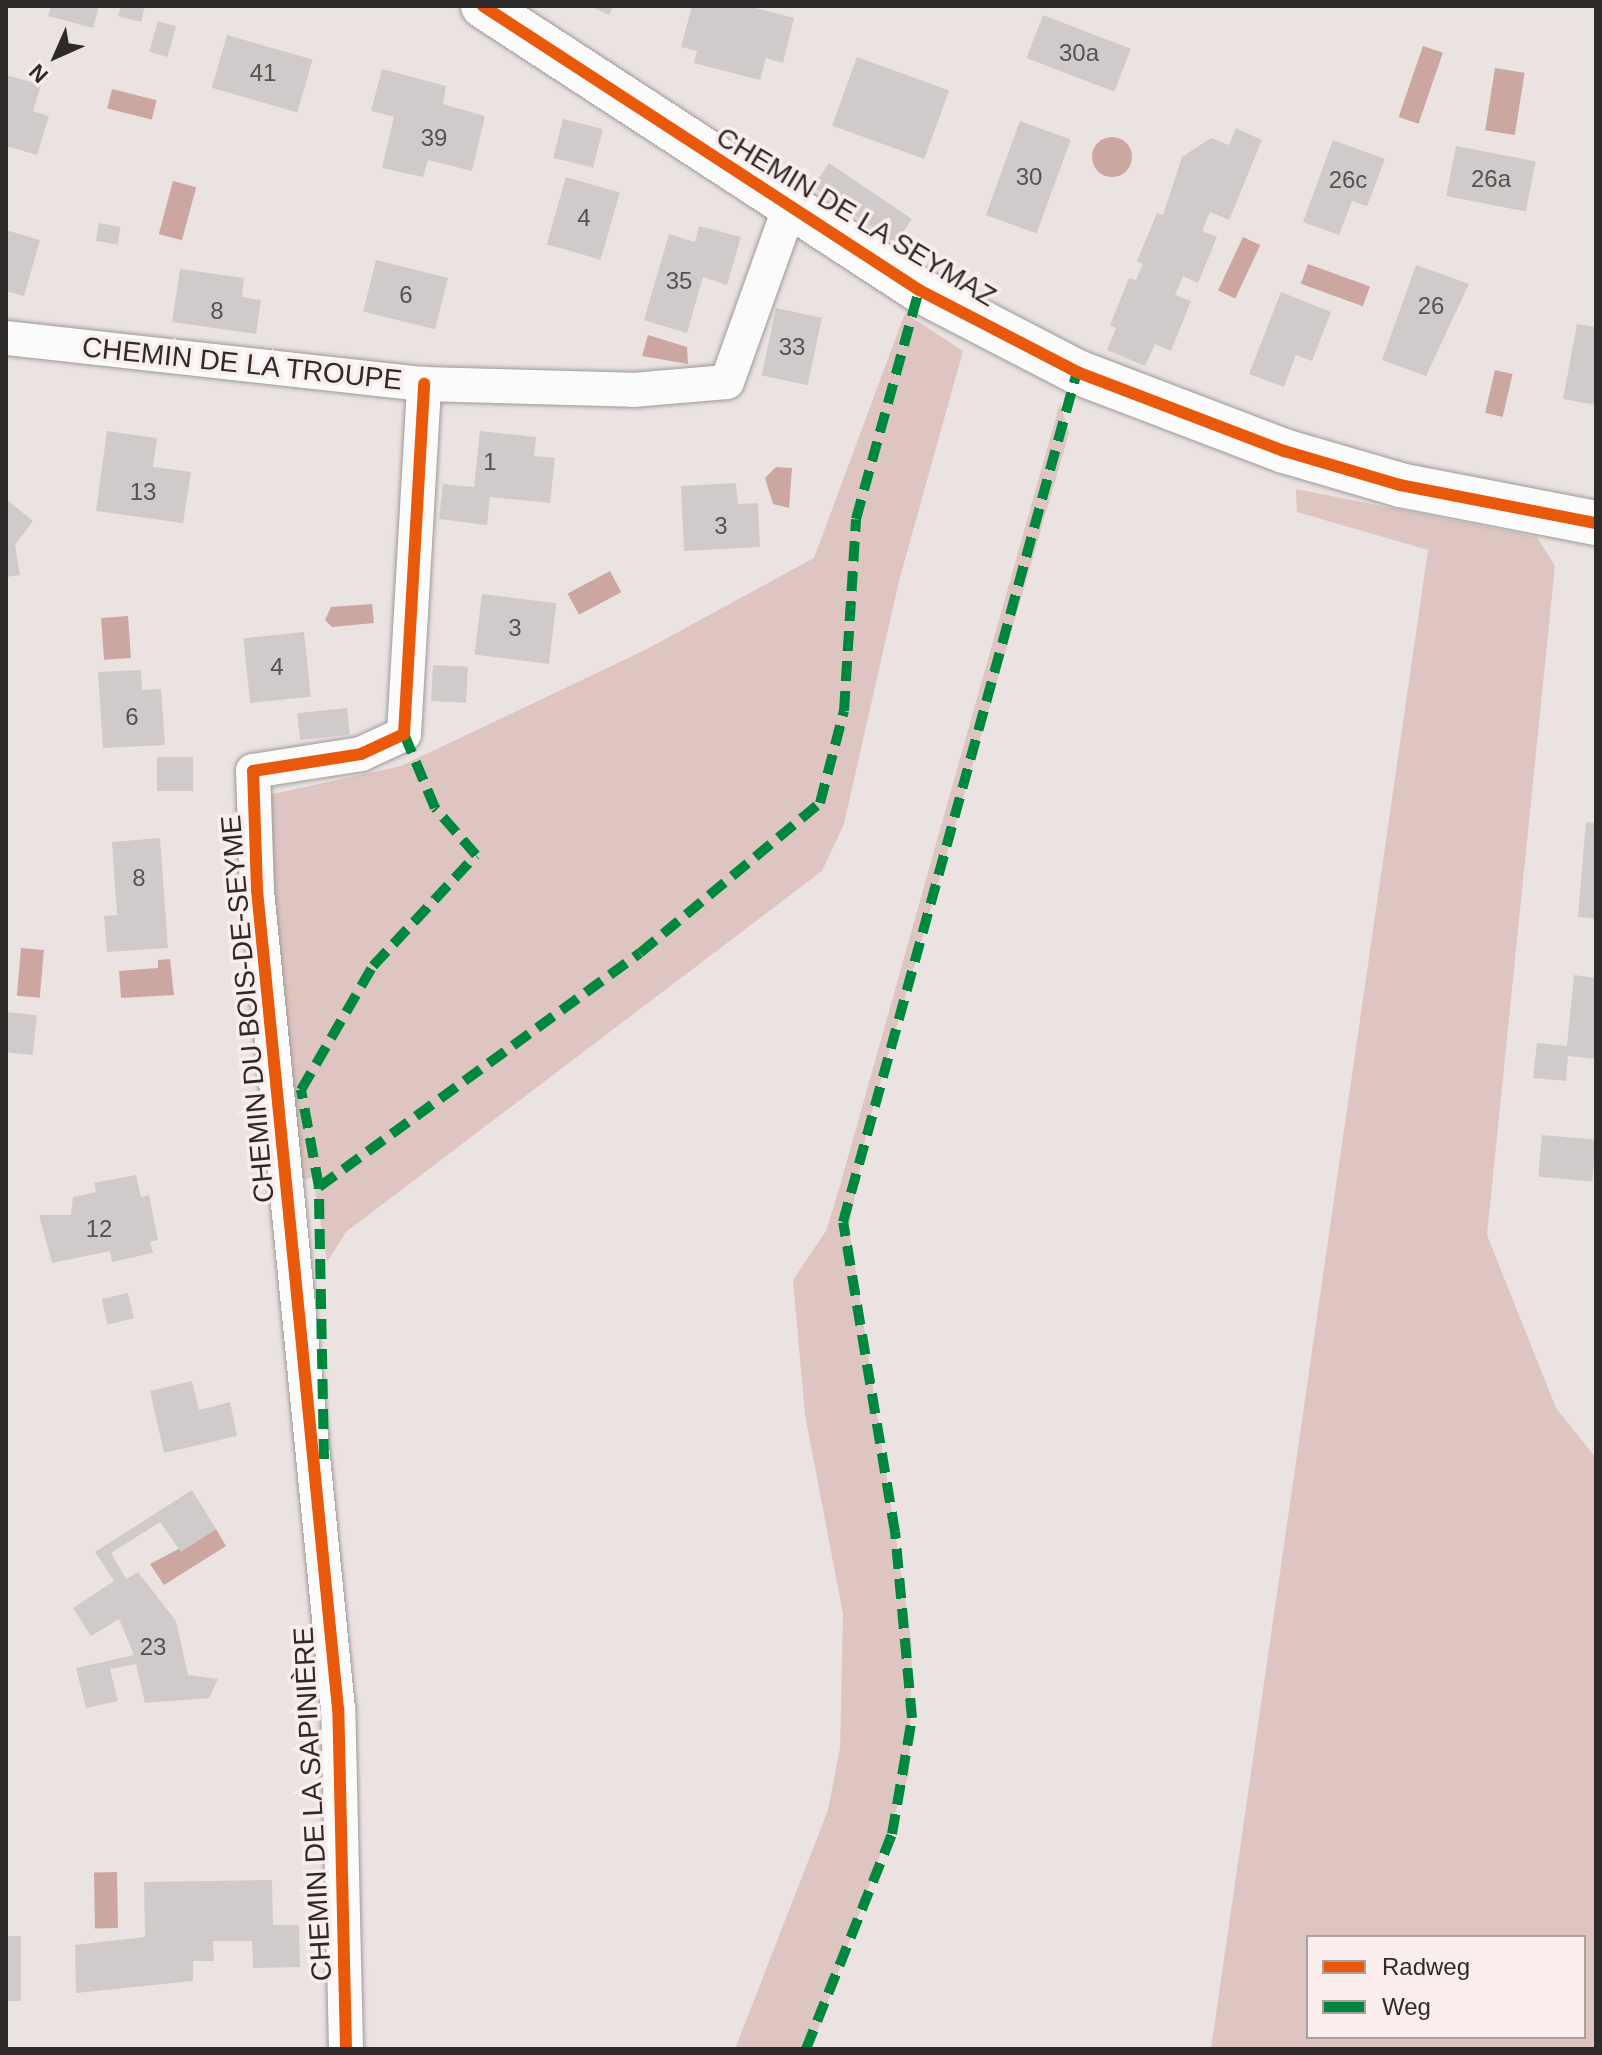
<!DOCTYPE html>
<meta charset="utf-8">
<style>
body{margin:0}
#map{position:relative;width:1602px;height:2055px;overflow:hidden;background:#eae3e2;font-family:Arial,sans-serif}
div>[style]{position:absolute}
[style*='--x']{left:calc(var(--x)*1px);top:calc(var(--y)*1px);width:calc(var(--w)*1px);rotate:calc(var(--a)*1deg)}
.green>*{inset:0;background:#dfc5c1}
.water>*{inset:0;background:#cca7a2;transform-origin:0 0}
.round{border-radius:50%}
.building>*{inset:0;background:#d0cbca;transform-origin:0 0}
.roads{filter:drop-shadow(0 0 2px #9e9998) drop-shadow(0 0 2px #9e9998)}
.street>*{height:34px;margin:-17px;padding:0 17px;transform-origin:17px;border-radius:17px;background:#fcfbfb}
.secondary>*{height:44px;margin:-22px;padding:0 22px;transform-origin:22px;border-radius:22px;background:#fcfbfb}
.quiet>*{height:10px;margin-top:-5px;transform-origin:0;background:repeating-linear-gradient(90deg,#00873e 0 20px,transparent 0 30px)}
.cycleway>*{height:12px;margin:-6px;padding:0 6px;transform-origin:6px;border-radius:6px;background:#e8590c}
span{translate:-50% -50%;white-space:nowrap;text-align:center;line-height:1.15;-webkit-text-stroke:7px #faeeed;paint-order:stroke}
.number-label{font-size:24px;color:#565251}
.number-label span{-webkit-text-stroke-width:0}
.street-label{font-size:28px;color:#2e2a29}
.frame{position:absolute;inset:0;border:8px solid #2e2a29;pointer-events:none}
.legend{position:absolute;left:1306px;top:1935px;width:280px;height:104px;box-sizing:border-box;background:#faeeed;border:2px solid #a8a09f;margin:0;padding:10px 14px;list-style:none;font-size:24px;color:#2e2a29}
.legend li{display:flex;align-items:center;gap:16px;height:40px}
.legend b{width:40px;border:2px solid #a8a09f}
.north{position:absolute;left:16px;top:16px;width:80px;height:80px;-webkit-text-stroke:6px #faeeed;paint-order:stroke;rotate:225deg;font-size:22px;font-weight:700;line-height:32px;text-align:center;color:#2e2a29}
.north::after{content:'';display:block;margin:auto;width:28px;height:36px;background:#2e2a29;clip-path:polygon(50% 0,100% 100%,50% 72%,0 100%)}
</style>
<div id="map">
<div class="green">
<div style="clip-path:polygon(905px 313px,963px 351px,899px 581px,844px 824px,822px 871px,346px 1232px,327px 1262px,313px 1177px,298px 1181px,265px 814px,273px 794px,401px 766px,645px 650px,814px 558px)"></div>
<div style="clip-path:polygon(1060px 403px,1069px 433px,868px 1125px,849px 1227px,912px 1646px,909px 1774px,811px 2049px,735px 2049px,828px 1810px,840px 1748px,843px 1614px,805px 1415px,793px 1280px,826px 1231px,839px 1189px)"></div>
<div style="clip-path:polygon(evenodd,1296px 489px,1537px 537px,1555px 566px,1487px 1235px,1556px 1408px,1596px 1458px,1596px 2049px,1211px 2049px,1428px 550px,1297px 512px,1296px 489px,1584px 1937px,1584px 2037px,1308px 2037px,1308px 1937px,1584px 1937px)"></div>
</div>
<div class="water">
<div style="left:1423px;top:46px;width:21px;height:75px;rotate:19deg"></div>
<div style="left:1495px;top:68px;width:30px;height:63px;rotate:9deg"></div>
<div style="left:112px;top:89px;width:46px;height:20px;rotate:14deg"></div>
<div class="round" style="left:1092px;top:137px;width:40px;height:40px"></div>
<div style="left:173px;top:181px;width:24px;height:55px;rotate:15deg"></div>
<div style="left:1243px;top:237px;width:19px;height:59px;rotate:25deg"></div>
<div style="left:1308px;top:264px;width:66px;height:21px;rotate:20deg"></div>
<div style="clip-path:polygon(648px 335px,687px 347px,688px 364px,642px 356px)"></div>
<div style="left:1495px;top:370px;width:18px;height:44px;rotate:13deg"></div>
<div style="clip-path:polygon(776px 467px,792px 468px,789px 508px,773px 504px,765px 478px)"></div>
<div style="left:610px;top:571px;width:24px;height:48px;rotate:62deg"></div>
<div style="clip-path:polygon(372px 604px,374px 623px,332px 627px,325px 620px,331px 607px)"></div>
<div style="left:128px;top:616px;width:42px;height:27px;rotate:86deg"></div>
<div style="left:21px;top:948px;width:23px;height:48px;rotate:5deg"></div>
<div style="clip-path:polygon(170px 959px,174px 995px,121px 998px,119px 971px,158px 968px,158px 960px)"></div>
<div style="clip-path:polygon(216px 1529px,226px 1546px,164px 1585px,150px 1564px)"></div>
<div style="left:117px;top:1872px;width:56px;height:23px;rotate:89deg"></div>
</div>
<div class="building">
<div style="clip-path:polygon(51px 6px,99px 6px,93px 28px,48px 16px)"></div>
<div style="clip-path:polygon(121px 6px,145px 6px,141px 22px,118px 16px)"></div>
<div style="clip-path:polygon(590px 6px,613px 6px,609px 15px)"></div>
<div style="clip-path:polygon(692px 6px,748px 6px,794px 18px,783px 63px,766px 58px,760px 80px,694px 63px,697px 51px,681px 47px)"></div>
<div style="left:1043px;top:15px;width:94px;height:46px;rotate:21deg"></div>
<div style="left:158px;top:21px;width:19px;height:32px;rotate:16deg"></div>
<div style="left:227px;top:35px;width:89px;height:55px;rotate:16deg"></div>
<div style="left:857px;top:57px;width:98px;height:73px;rotate:20deg"></div>
<div style="clip-path:polygon(382px 69px,446px 86px,443px 104px,485px 116px,472px 171px,428px 160px,423px 177px,382px 168px,394px 117px,371px 111px)"></div>
<div style="clip-path:polygon(6px 75px,41px 85px,33px 111px,49px 116px,37px 155px,6px 146px)"></div>
<div style="left:563px;top:119px;width:41px;height:40px;rotate:14deg"></div>
<div style="left:1020px;top:121px;width:54px;height:100px;rotate:20deg"></div>
<div style="clip-path:polygon(1236px 128px,1262px 140px,1229px 220px,1210px 212px,1202px 231px,1217px 237px,1198px 283px,1183px 276px,1175px 295px,1191px 301px,1171px 351px,1155px 344px,1145px 366px,1107px 350px,1116px 328px,1110px 325px,1129px 278px,1136px 280px,1143px 264px,1137px 261px,1157px 213px,1163px 215px,1182px 157px,1211px 138px,1229px 145px)"></div>
<div style="clip-path:polygon(1333px 140px,1385px 159px,1367px 206px,1352px 201px,1339px 235px,1303px 222px)"></div>
<div style="left:1456px;top:146px;width:81px;height:51px;rotate:11deg"></div>
<div style="left:829px;top:163px;width:100px;height:29px;rotate:34deg"></div>
<div style="left:566px;top:177px;width:56px;height:70px;rotate:16deg"></div>
<div style="left:99px;top:223px;width:22px;height:18px;rotate:10deg"></div>
<div style="clip-path:polygon(699px 226px,741px 237px,727px 285px,703px 277px,687px 333px,644px 320px,669px 234px,695px 242px)"></div>
<div style="clip-path:polygon(6px 230px,40px 240px,24px 296px,6px 291px)"></div>
<div style="left:376px;top:260px;width:74px;height:53px;rotate:14deg"></div>
<div style="clip-path:polygon(1416px 265px,1469px 284px,1426px 376px,1382px 360px)"></div>
<div style="clip-path:polygon(180px 269px,244px 278px,242px 297px,261px 300px,256px 334px,172px 322px)"></div>
<div style="clip-path:polygon(1281px 292px,1331px 312px,1312px 361px,1296px 355px,1284px 387px,1249px 374px)"></div>
<div style="left:776px;top:308px;width:47px;height:69px;rotate:12deg"></div>
<div style="clip-path:polygon(1577px 324px,1596px 327px,1596px 405px,1563px 399px)"></div>
<div style="clip-path:polygon(107px 431px,157px 438px,153px 467px,191px 472px,183px 523px,96px 511px)"></div>
<div style="clip-path:polygon(480px 431px,536px 437px,534px 456px,555px 458px,550px 503px,490px 497px,487px 525px,439px 519px,443px 484px,474px 487px)"></div>
<div style="clip-path:polygon(736px 483px,738px 504px,758px 503px,760px 547px,684px 551px,681px 486px)"></div>
<div style="clip-path:polygon(6px 499px,33px 521px,15px 545px,20px 575px,6px 577px)"></div>
<div style="left:482px;top:594px;width:75px;height:61px;rotate:7deg"></div>
<div style="left:304px;top:632px;width:65px;height:61px;rotate:84deg"></div>
<div style="left:433px;top:665px;width:35px;height:36px;rotate:3deg"></div>
<div style="clip-path:polygon(141px 670px,142px 690px,161px 689px,165px 745px,103px 748px,98px 672px)"></div>
<div style="left:347px;top:708px;width:27px;height:50px;rotate:84deg"></div>
<div style="left:157px;top:757px;width:36px;height:34px"></div>
<div style="clip-path:polygon(1586px 822px,1596px 823px,1596px 919px,1578px 917px)"></div>
<div style="clip-path:polygon(160px 838px,168px 948px,107px 952px,104px 916px,117px 915px,112px 842px)"></div>
<div style="clip-path:polygon(1574px 975px,1596px 978px,1596px 1059px,1568px 1056px,1566px 1081px,1533px 1078px,1537px 1043px,1567px 1046px)"></div>
<div style="left:6px;top:1012px;width:31px;height:40px;rotate:6deg"></div>
<div style="left:1542px;top:1135px;width:54px;height:42px;rotate:5deg"></div>
<div style="clip-path:polygon(136px 1175px,141px 1197px,149px 1195px,158px 1240px,150px 1242px,153px 1253px,112px 1262px,110px 1251px,52px 1263px,39px 1215px,71px 1215px,73px 1197px,96px 1192px,94px 1183px)"></div>
<div style="left:128px;top:1293px;width:26px;height:27px;rotate:77deg"></div>
<div style="clip-path:polygon(192px 1381px,199px 1410px,230px 1402px,237px 1436px,164px 1453px,150px 1391px)"></div>
<div style="clip-path:polygon(192px 1490px,216px 1529px,181px 1552px,160px 1522px,111px 1553px,126px 1579px,138px 1572px,176px 1621px,188px 1675px,218px 1679px,209px 1698px,145px 1703px,136px 1664px,110px 1669px,118px 1701px,86px 1708px,76px 1668px,134px 1655px,119px 1619px,91px 1636px,73px 1608px,114px 1581px,95px 1552px)"></div>
<div style="clip-path:polygon(272px 1880px,273px 1925px,299px 1925px,300px 1967px,253px 1968px,252px 1941px,213px 1941px,214px 1961px,193px 1961px,193px 1981px,76px 1993px,75px 1945px,145px 1937px,144px 1882px)"></div>
<div style="left:6px;top:1936px;width:15px;height:65px"></div>
</div>
<div class="roads">
<div class="street">
<div style="--x:6;--y:338;--w:421;--a:6.3"></div>
<div style="--x:424;--y:384;--w:209;--a:1.6"></div>
<div style="--x:633;--y:390;--w:94;--a:-4.9"></div>
<div style="--x:727;--y:382;--w:184;--a:-70.3"></div>
<div style="--x:346;--y:2049;--w:340;--a:-91.3"></div>
<div style="--x:338;--y:1709;--w:823;--a:-95.65"></div>
<div style="--x:257;--y:890;--w:119;--a:-91.9"></div>
<div style="--x:253;--y:771;--w:109;--a:-8.9"></div>
<div style="--x:361;--y:754;--w:47;--a:-24.9"></div>
<div style="--x:404;--y:734;--w:351;--a:-86.7"></div>
</div>
<div class="secondary">
<div style="--x:483;--y:6;--w:520;--a:33.08"></div>
<div style="--x:919;--y:290;--w:178;--a:27.4"></div>
<div style="--x:1077;--y:372;--w:222;--a:20.9"></div>
<div style="--x:1284;--y:451;--w:121;--a:16.3"></div>
<div style="--x:1400;--y:485;--w:200;--a:11"></div>
</div>
</div>
<div class="quiet">
<div style="--x:319;--y:1187;--w:397;--a:-36.1"></div>
<div style="--x:640;--y:953;--w:234;--a:-39.8"></div>
<div style="--x:820;--y:803;--w:95;--a:-75.4"></div>
<div style="--x:844;--y:711;--w:192;--a:-86.4"></div>
<div style="--x:856;--y:519;--w:238;--a:-74.6"></div>
<div style="--x:324;--y:1459;--w:272;--a:-91.1"></div>
<div style="--x:319;--y:1187;--w:99;--a:-100.5"></div>
<div style="--x:301;--y:1090;--w:143;--a:-59.9"></div>
<div style="--x:373;--y:966;--w:151;--a:-47.1"></div>
<div style="--x:476;--y:855;--w:62;--a:-131.1"></div>
<div style="--x:435;--y:808;--w:80;--a:-112.7"></div>
<div style="--x:806;--y:2049;--w:232;--a:-68.2"></div>
<div style="--x:892;--y:1834;--w:118;--a:-80.2"></div>
<div style="--x:912;--y:1718;--w:187;--a:-95.2"></div>
<div style="--x:895;--y:1532;--w:314;--a:-99.5"></div>
<div style="--x:843;--y:1222;--w:882;--a:-74.61"></div>
</div>
<div class="cycleway">
<div style="--x:483;--y:6;--w:520;--a:33.08"></div>
<div style="--x:919;--y:290;--w:178;--a:27.4"></div>
<div style="--x:1077;--y:372;--w:222;--a:20.9"></div>
<div style="--x:1284;--y:451;--w:121;--a:16.3"></div>
<div style="--x:1400;--y:485;--w:200;--a:11"></div>
<div style="--x:346;--y:2049;--w:340;--a:-91.3"></div>
<div style="--x:338;--y:1709;--w:823;--a:-95.65"></div>
<div style="--x:257;--y:890;--w:119;--a:-91.9"></div>
<div style="--x:253;--y:771;--w:109;--a:-8.9"></div>
<div style="--x:361;--y:754;--w:47;--a:-24.9"></div>
<div style="--x:404;--y:734;--w:351;--a:-86.7"></div>
</div>
<div class="number-label">
<span style="left:1079px;top:53px">30a</span>
<span style="left:263px;top:73px">41</span>
<span style="left:434px;top:138px">39</span>
<span style="left:1029px;top:177px">30</span>
<span style="left:1491px;top:179px">26a</span>
<span style="left:1348px;top:180px">26c</span>
<span style="left:584px;top:218px">4</span>
<span style="left:679px;top:281px">35</span>
<span style="left:406px;top:295px">6</span>
<span style="left:1431px;top:306px">26</span>
<span style="left:217px;top:311px">8</span>
<span style="left:792px;top:347px">33</span>
<span style="left:490px;top:462px">1</span>
<span style="left:143px;top:492px">13</span>
<span style="left:721px;top:526px">3</span>
<span style="left:515px;top:628px">3</span>
<span style="left:277px;top:667px">4</span>
<span style="left:132px;top:717px">6</span>
<span style="left:139px;top:878px">8</span>
<span style="left:99px;top:1229px">12</span>
<span style="left:153px;top:1647px">23</span>
</div>
<div class="street-label">
<span style="left:856px;top:217px;rotate:31deg">CHEMIN DE LA SEYMAZ</span>
<span style="left:242px;top:364px;rotate:6deg">CHEMIN DE LA TROUPE</span>
<span style="left:248px;top:1009px;rotate:-95deg">CHEMIN DU BOIS-DE-SEYME</span>
<span style="left:313px;top:1804px;rotate:-93deg">CHEMIN DE LA SAPINIÈRE</span>
</div>
<div class="frame"></div>
<ul class="legend">
<li><b style="height:10px;background:#e8590c"></b>Radweg</li>
<li><b style="height:10px;background:#00873e"></b>Weg</li>
</ul>
<div class="north">N</div>
</div>
